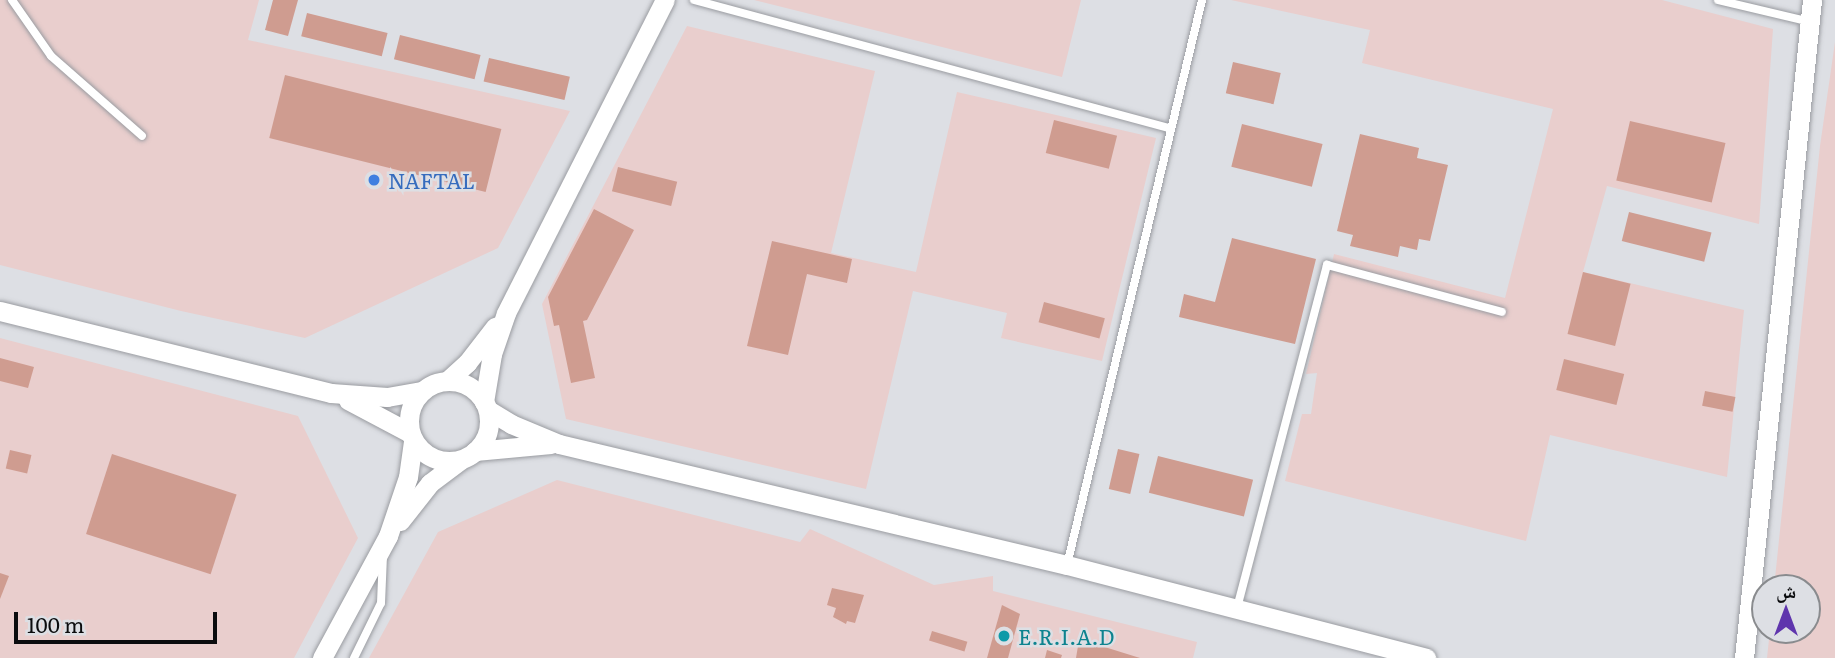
<!DOCTYPE html>
<meta charset="utf-8">
<style>
body{margin:0}
#map{position:relative;width:1835px;height:658px;overflow:hidden;background:#dddfe4;font-family:Literata,"Noto Naskh Arabic",serif}
div>[style]{position:absolute}
[style*='--x']{left:calc(var(--x)*1px);top:calc(var(--y)*1px);width:calc(var(--w)*1px);rotate:calc(var(--a)*1deg)}
.industrial>*{inset:0;background:#e9cecd}
.building>*{inset:0;background:#cf9c90;transform-origin:0 0}
.roads{filter:drop-shadow(0 0 2px #9a9ca1) drop-shadow(0 0 2px #9a9ca1)}
.service>*{height:8px;margin:-4px;padding:0 4px;transform-origin:4px;border-radius:4px;background:#fff}
.tertiary>*{height:19px;margin:-9.5px;padding:0 9.5px;transform-origin:9.5px;border-radius:9.5px;background:#fff}
.tertiary>.ring{margin:-9.5px;padding:0;box-sizing:content-box;background:none;border:19px solid #fff;border-radius:50%}
.dots>*{width:19px;height:19px;translate:-50% -50%;box-sizing:border-box;border:4px solid #dddfe4;border-radius:50%}
span{translate:-50% -50%;white-space:nowrap;text-align:center;line-height:1.15;-webkit-text-stroke:5px #dddfe4;paint-order:stroke}
.shop-label{font-size:21px;color:#366cbe}
.left{translate:0 -50%;text-align:left}
.culture-label{font-size:21px;color:#0d838f}
.north{position:absolute;left:1751px;top:574px;width:70px;height:70px;box-sizing:border-box;background:#dddfe4;border:2px solid #898b8e;border-radius:50%;rotate:0deg;font-size:19px;font-weight:700;line-height:28px;text-align:center;color:#0b0c0e}
.north::after{content:'';display:block;margin:auto;width:24px;height:32px;background:#5f35ad;clip-path:polygon(50% 0,100% 100%,50% 72%,0 100%)}
.scale{position:absolute;left:14px;top:612px;width:203px;height:32px;box-sizing:border-box;border:4px solid #0b0c0e;border-top:0;padding-left:9px;font-size:21px;line-height:24px;white-space:nowrap;color:#0b0c0e;-webkit-text-stroke:5px #dddfe4;paint-order:stroke}
</style>
<div id="map">
<div class="industrial">
<div style="clip-path:polygon(0 0,259px 0,248px 40px,570px 111px,498px 248px,305px 338px,181px 311px,0 265px)"></div>
<div style="clip-path:polygon(754px 0,1081px 0,1062px 77px)"></div>
<div style="clip-path:polygon(1231px 0,1662px 0,1773px 29px,1759px 224px,1607px 186px,1583px 272px,1744px 310px,1727px 477px,1550px 435px,1526px 541px,1285px 481px,1302px 414px,1311px 414px,1317px 373px,1306px 374px,1334px 254px,1505px 298px,1553px 109px,1362px 63px,1370px 30px)"></div>
<div style="clip-path:polygon(687px 26px,875px 71px,831px 253px,916px 272px,957px 92px,1156px 138px,1102px 361px,1001px 338px,1007px 313px,913px 291px,866px 489px,566px 419px,542px 304px)"></div>
<div style="clip-path:polygon(1835px 42px,1835px 658px,1767px 658px,1770px 630px,1807px 630px,1807px 588px,1774px 588px,1820px 146px)"></div>
<div style="clip-path:polygon(0 338px,298px 416px,358px 538px,294px 658px,0 658px)"></div>
<div style="clip-path:polygon(557px 480px,800px 542px,810px 529px,934px 585px,993px 576px,993px 591px,1197px 642px,1193px 658px,369px 658px,438px 532px)"></div>
</div>
<div class="building">
<div style="clip-path:polygon(273px 0,298px 0,288px 36px,265px 30px)"></div>
<div style="left:307px;top:13px;width:83px;height:24px;rotate:14deg"></div>
<div style="left:400px;top:35px;width:83px;height:25px;rotate:14deg"></div>
<div style="left:489px;top:58px;width:83px;height:24px;rotate:13deg"></div>
<div style="left:1233px;top:62px;width:49px;height:32px;rotate:13deg"></div>
<div style="left:285px;top:75px;width:223px;height:65px;rotate:14deg"></div>
<div style="left:1054px;top:120px;width:65px;height:34px;rotate:14deg"></div>
<div style="left:1630px;top:121px;width:98px;height:61px;rotate:13deg"></div>
<div style="left:1242px;top:124px;width:83px;height:44px;rotate:14deg"></div>
<div style="clip-path:polygon(1360px 134px,1419px 148px,1417px 158px,1448px 165px,1430px 241px,1419px 239px,1417px 250px,1400px 246px,1398px 257px,1350px 246px,1353px 235px,1337px 231px)"></div>
<div style="left:618px;top:167px;width:61px;height:25px;rotate:14deg"></div>
<div style="clip-path:polygon(594px 209px,634px 230px,587px 320px,583px 321px,595px 378px,571px 383px,559px 325px,554px 326px,548px 297px)"></div>
<div style="left:1629px;top:212px;width:85px;height:30px;rotate:14deg"></div>
<div style="clip-path:polygon(1232px 238px,1316px 259px,1295px 344px,1179px 317px,1184px 294px,1215px 302px)"></div>
<div style="clip-path:polygon(772px 241px,852px 259px,847px 283px,807px 274px,788px 355px,747px 346px)"></div>
<div style="left:1583px;top:272px;width:49px;height:64px;rotate:14deg"></div>
<div style="left:1044px;top:302px;width:63px;height:21px;rotate:15deg"></div>
<div style="clip-path:polygon(0 358px,34px 367px,28px 388px,0 381px)"></div>
<div style="left:1564px;top:359px;width:62px;height:32px;rotate:14deg"></div>
<div style="left:1705px;top:391px;width:31px;height:15px;rotate:11deg"></div>
<div style="left:1118px;top:449px;width:22px;height:41px;rotate:13deg"></div>
<div style="left:10px;top:450px;width:22px;height:19px;rotate:13deg"></div>
<div style="left:112px;top:454px;width:131px;height:84px;rotate:18deg"></div>
<div style="left:1158px;top:456px;width:98px;height:38px;rotate:14deg"></div>
<div style="clip-path:polygon(0 573px,9px 576px,0 599px)"></div>
<div style="clip-path:polygon(832px 588px,864px 595px,855px 623px,847px 621px,846px 624px,833px 617px,836px 608px,827px 605px)"></div>
<div style="clip-path:polygon(1002px 605px,1020px 614px,1008px 658px,987px 658px)"></div>
<div style="left:932px;top:631px;width:37px;height:10px;rotate:17deg"></div>
<div style="clip-path:polygon(1079px 640px,1095px 644px,1140px 658px,1076px 658px)"></div>
<div style="clip-path:polygon(1047px 650px,1062px 655px,1061px 658px,1045px 658px)"></div>
</div>
<div class="roads">
<div class="service">
<div style="--x:12;--y:0;--w:68;--a:55.1"></div>
<div style="--x:51;--y:56;--w:121;--a:41.3"></div>
<div style="--x:694;--y:0;--w:492;--a:15.1"></div>
<div style="--x:1718;--y:0;--w:95;--a:13.4"></div>
<div style="--x:1067;--y:565;--w:581;--a:-76.56"></div>
<div style="--x:1237;--y:608;--w:355;--a:-75.3"></div>
<div style="--x:1327;--y:265;--w:181;--a:15"></div>
<div style="--x:354;--y:658;--w:61;--a:-63.9"></div>
<div style="--x:381;--y:603;--w:47;--a:-87.6"></div>
</div>
<div class="tertiary">
<div style="--x:0;--y:311;--w:341;--a:13.9"></div>
<div style="--x:331;--y:393;--w:56;--a:4.1"></div>
<div style="--x:387;--y:397;--w:36;--a:-10"></div>
<div class="ring" style="left:409px;top:381px;width:61px;height:61px"></div>
<div style="--x:447;--y:381;--w:27;--a:-42"></div>
<div style="--x:467;--y:363;--w:46;--a:-52.1"></div>
<div style="--x:348;--y:400;--w:70;--a:28"></div>
<div style="--x:484;--y:402;--w:49;--a:-80.5"></div>
<div style="--x:492;--y:354;--w:43;--a:-71.1"></div>
<div style="--x:506;--y:313;--w:351;--a:-63.1"></div>
<div style="--x:488;--y:410;--w:27;--a:31"></div>
<div style="--x:511;--y:424;--w:52;--a:22.6"></div>
<div style="--x:559;--y:444;--w:522;--a:13.4"></div>
<div style="--x:1067;--y:565;--w:371;--a:14.5"></div>
<div style="--x:475;--y:451;--w:76;--a:-5.3"></div>
<div style="--x:400;--y:521;--w:48;--a:-51.7"></div>
<div style="--x:430;--y:483;--w:38;--a:-37"></div>
<div style="--x:322;--y:658;--w:139;--a:-61.6"></div>
<div style="--x:388;--y:536;--w:62;--a:-71.3"></div>
<div style="--x:408;--y:477;--w:37;--a:-82"></div>
<div style="--x:1744;--y:658;--w:662;--a:-84.1"></div>
</div>
</div>
<div class="dots">
<div style="left:374px;top:180px;background:#3f7fe0"></div>
<div style="left:1004px;top:636px;background:#0f9aa8"></div>
</div>
<div class="shop-label">
<span class="left" style="left:388px;top:180px">NAFTAL</span>
</div>
<div class="culture-label">
<span class="left" style="left:1018px;top:636px">E.R.I.A.D</span>
</div>
<div class="north">ش</div>
<div class="scale">100 m</div>
</div>
